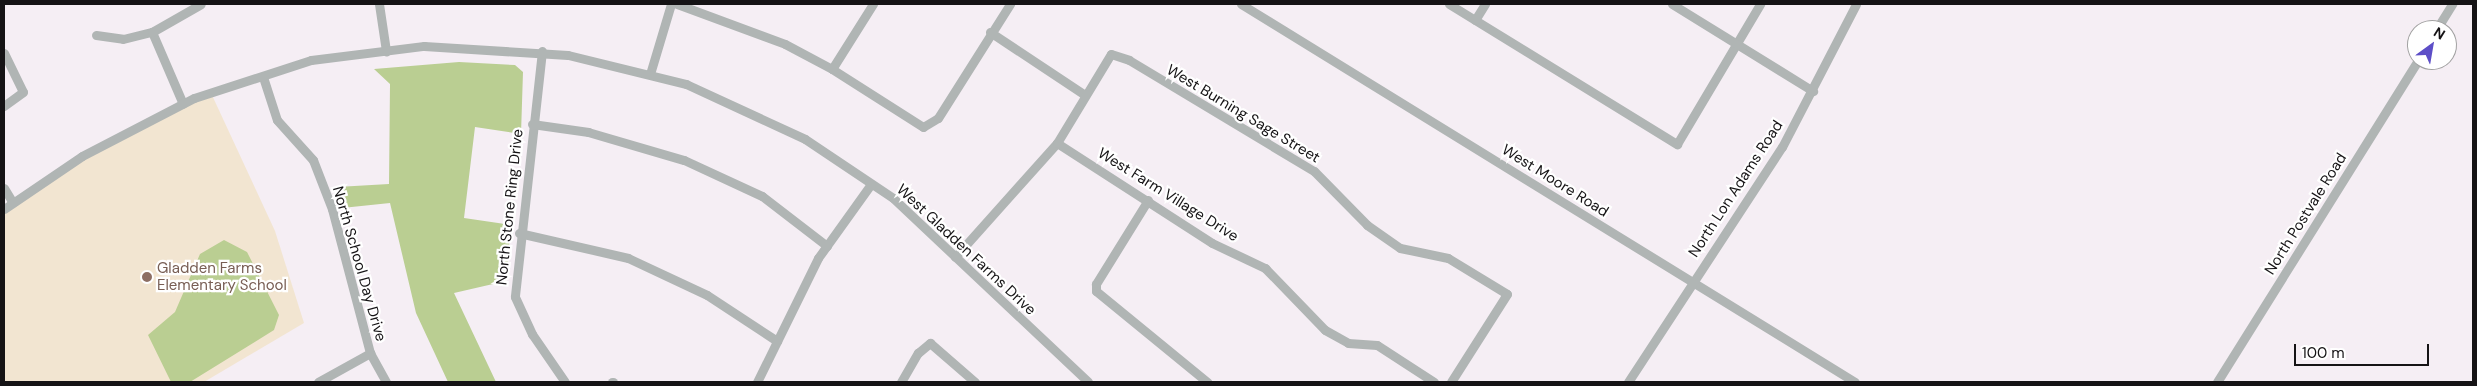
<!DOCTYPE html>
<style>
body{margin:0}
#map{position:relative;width:2477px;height:386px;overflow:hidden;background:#f5eef4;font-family:"DM Sans",sans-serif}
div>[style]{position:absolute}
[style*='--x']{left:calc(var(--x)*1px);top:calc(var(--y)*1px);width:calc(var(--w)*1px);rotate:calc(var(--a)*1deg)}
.education>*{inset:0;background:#f2e5d1}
.green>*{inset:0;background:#bace92}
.minor>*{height:9px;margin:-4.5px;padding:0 4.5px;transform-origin:4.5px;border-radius:4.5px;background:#b0b5b4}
.dots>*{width:14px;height:14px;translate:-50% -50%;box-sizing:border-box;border:2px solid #fff;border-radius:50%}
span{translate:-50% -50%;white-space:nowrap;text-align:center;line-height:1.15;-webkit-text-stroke:4.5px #fff;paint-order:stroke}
.street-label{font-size:15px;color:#151315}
.education-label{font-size:15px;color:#785e54}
.left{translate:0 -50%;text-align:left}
.frame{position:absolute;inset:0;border:5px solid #151315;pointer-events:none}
.north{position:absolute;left:2407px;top:20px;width:50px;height:50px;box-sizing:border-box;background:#fff;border:1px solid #a1a1a1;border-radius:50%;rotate:32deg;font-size:14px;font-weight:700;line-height:20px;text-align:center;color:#151315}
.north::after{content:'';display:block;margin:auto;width:18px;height:22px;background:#5d4ec7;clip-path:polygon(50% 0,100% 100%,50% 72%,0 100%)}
.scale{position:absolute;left:2294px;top:344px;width:135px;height:22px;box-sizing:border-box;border:2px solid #151315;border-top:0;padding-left:6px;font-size:15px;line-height:18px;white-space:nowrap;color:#151315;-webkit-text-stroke:4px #fff;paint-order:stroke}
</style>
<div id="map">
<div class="education">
<div style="clip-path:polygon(211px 93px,275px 231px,304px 323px,204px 382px,4px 382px,4px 209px,82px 156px)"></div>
</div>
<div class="green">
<div style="clip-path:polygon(459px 62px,515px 65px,523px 72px,521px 134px,475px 127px,464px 218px,511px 225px,506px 281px,454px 293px,496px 382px,448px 382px,416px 313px,390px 203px,342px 208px,337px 187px,389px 184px,390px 84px,374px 69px)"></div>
<div style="clip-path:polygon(224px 240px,247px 252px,279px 315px,274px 330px,190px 382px,171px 382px,148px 335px,175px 312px,200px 254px)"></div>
</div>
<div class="minor">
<div style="--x:379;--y:4;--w:48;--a:81.5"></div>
<div style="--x:677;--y:4;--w:115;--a:20.3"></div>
<div style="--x:785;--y:44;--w:53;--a:28"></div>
<div style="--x:832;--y:69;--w:108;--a:32.5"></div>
<div style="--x:923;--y:127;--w:17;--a:-31"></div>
<div style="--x:938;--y:118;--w:135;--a:-57.7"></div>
<div style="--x:1241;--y:4;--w:721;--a:31.62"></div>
<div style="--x:1449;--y:4;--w:268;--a:31.6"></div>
<div style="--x:1677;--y:144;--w:163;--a:-59.3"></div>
<div style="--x:1672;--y:4;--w:166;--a:31.7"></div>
<div style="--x:1475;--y:20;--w:19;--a:-58"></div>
<div style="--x:2436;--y:30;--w:31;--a:-58"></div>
<div style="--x:152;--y:32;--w:78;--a:66.7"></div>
<div style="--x:990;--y:32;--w:114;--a:33.6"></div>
<div style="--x:96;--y:35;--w:27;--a:8"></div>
<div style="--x:123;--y:39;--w:30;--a:-14"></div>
<div style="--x:152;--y:32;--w:56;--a:-29.7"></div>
<div style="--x:542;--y:51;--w:247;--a:96.3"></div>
<div style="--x:515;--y:297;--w:41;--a:65.3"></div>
<div style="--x:532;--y:334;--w:58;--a:55.5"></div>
<div style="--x:4;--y:53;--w:43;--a:64"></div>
<div style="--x:23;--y:92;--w:24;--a:144"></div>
<div style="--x:832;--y:69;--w:77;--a:-57.8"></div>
<div style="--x:650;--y:74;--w:73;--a:-73.3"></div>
<div style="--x:263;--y:77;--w:45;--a:72"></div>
<div style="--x:277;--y:120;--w:54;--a:48"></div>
<div style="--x:313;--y:160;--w:53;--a:68.8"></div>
<div style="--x:332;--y:209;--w:149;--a:75.2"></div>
<div style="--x:370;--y:353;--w:33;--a:61"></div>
<div style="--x:532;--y:124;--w:57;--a:8.1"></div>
<div style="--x:588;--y:132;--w:100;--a:16.3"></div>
<div style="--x:684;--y:160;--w:86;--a:24.8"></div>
<div style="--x:762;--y:196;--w:82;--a:37.6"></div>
<div style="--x:1057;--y:143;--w:184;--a:32.8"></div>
<div style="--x:1212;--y:243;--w:59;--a:25.3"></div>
<div style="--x:1265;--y:268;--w:86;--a:45.9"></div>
<div style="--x:1325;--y:330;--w:26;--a:29"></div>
<div style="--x:1348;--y:343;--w:29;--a:4"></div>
<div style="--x:1377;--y:345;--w:68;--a:33"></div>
<div style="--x:4;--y:188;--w:17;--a:59"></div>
<div style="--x:1148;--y:200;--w:99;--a:121.8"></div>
<div style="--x:1096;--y:284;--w:7;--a:90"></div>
<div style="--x:1096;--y:291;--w:144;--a:39.3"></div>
<div style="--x:4;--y:209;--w:94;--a:-34.2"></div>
<div style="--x:82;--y:156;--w:126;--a:-27.4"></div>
<div style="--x:194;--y:98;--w:123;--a:-18"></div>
<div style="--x:311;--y:60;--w:114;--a:-7.1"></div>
<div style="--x:424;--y:46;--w:144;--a:3.6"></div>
<div style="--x:568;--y:55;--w:122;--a:13.8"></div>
<div style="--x:686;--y:84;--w:131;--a:24.8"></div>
<div style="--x:805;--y:139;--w:106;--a:33.8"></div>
<div style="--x:893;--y:198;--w:268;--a:43.3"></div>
<div style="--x:519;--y:233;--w:112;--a:12.9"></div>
<div style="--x:628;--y:258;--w:87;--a:25.1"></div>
<div style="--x:707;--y:295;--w:84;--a:33.3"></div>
<div style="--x:955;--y:257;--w:153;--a:-48.2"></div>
<div style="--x:1057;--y:143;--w:104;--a:-58.8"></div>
<div style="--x:1111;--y:54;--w:19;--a:18"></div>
<div style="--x:1129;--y:60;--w:216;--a:31"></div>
<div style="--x:1314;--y:171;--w:76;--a:45.5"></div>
<div style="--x:1367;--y:225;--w:40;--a:34.9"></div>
<div style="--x:1400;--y:248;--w:49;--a:11.8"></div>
<div style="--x:1448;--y:258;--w:69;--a:31.4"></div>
<div style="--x:1507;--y:294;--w:104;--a:122.5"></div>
<div style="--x:318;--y:382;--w:60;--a:-29.1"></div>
<div style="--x:612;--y:382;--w:1;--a:0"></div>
<div style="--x:757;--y:382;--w:138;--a:-63.8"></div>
<div style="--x:818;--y:258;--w:91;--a:-54.4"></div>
<div style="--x:901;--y:382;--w:34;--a:-60"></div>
<div style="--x:918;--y:353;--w:16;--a:-40"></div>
<div style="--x:930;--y:343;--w:60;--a:40.9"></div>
<div style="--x:1628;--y:382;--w:281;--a:-56.8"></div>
<div style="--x:1782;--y:147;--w:161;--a:-62.6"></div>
<div style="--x:2217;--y:382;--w:380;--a:-58"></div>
</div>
<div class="dots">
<div style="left:147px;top:277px;background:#8d6e63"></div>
</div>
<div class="street-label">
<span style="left:1243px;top:114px;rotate:31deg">West Burning Sage Street</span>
<span style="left:1555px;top:181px;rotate:32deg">West Moore Road</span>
<span style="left:1736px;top:189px;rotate:-57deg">North Lon Adams Road</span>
<span style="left:1168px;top:195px;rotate:32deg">West Farm Village Drive</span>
<span style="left:510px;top:207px;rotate:-84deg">North Stone Ring Drive</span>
<span style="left:2306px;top:214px;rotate:-58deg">North Postvale Road</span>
<span style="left:966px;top:250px;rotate:43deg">West Gladden Farms Drive</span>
<span style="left:359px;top:264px;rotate:74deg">North School Day Drive</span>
</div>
<div class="education-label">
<span class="left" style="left:157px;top:277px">Gladden Farms<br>Elementary School</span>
</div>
<div class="frame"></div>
<div class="north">N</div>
<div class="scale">100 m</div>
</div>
